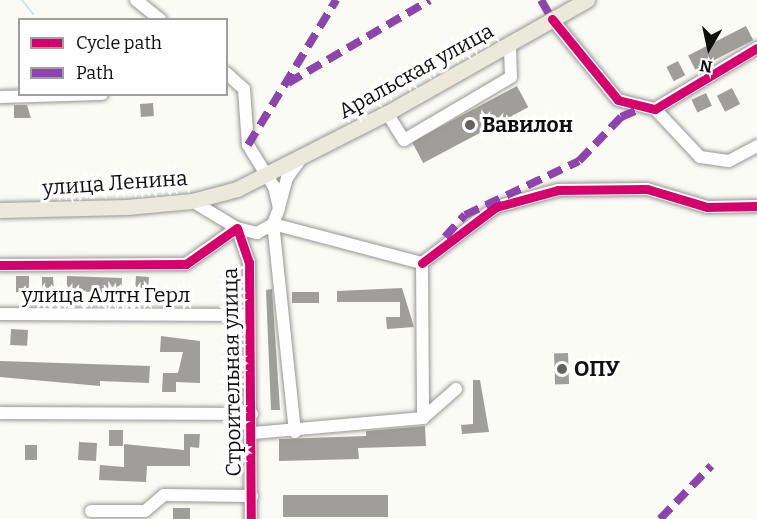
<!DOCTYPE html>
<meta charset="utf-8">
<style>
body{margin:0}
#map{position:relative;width:757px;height:519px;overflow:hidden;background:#fbfbf5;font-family:Bitter,serif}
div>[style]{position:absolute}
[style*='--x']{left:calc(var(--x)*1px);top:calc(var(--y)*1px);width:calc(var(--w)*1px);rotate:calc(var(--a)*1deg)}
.stream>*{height:2px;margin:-1px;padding:0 1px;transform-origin:1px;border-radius:1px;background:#cde2f4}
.building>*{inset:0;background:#9f9e9a;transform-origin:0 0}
.roads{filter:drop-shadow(0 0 2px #959593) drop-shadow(0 0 2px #959593)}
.minor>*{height:12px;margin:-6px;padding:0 6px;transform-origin:6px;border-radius:6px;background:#fefefe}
.major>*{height:15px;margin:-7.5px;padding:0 7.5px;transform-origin:7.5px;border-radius:7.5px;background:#ebe9db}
.quiet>*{height:8px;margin-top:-4px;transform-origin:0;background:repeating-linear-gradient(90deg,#8e44ad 0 15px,transparent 0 23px)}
.cycleway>*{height:9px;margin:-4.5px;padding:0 4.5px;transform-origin:4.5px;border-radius:4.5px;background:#d6006c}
.dots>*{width:16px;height:16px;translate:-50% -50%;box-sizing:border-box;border:3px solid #fff;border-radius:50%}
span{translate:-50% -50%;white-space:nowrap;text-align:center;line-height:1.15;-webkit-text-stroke:6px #fff;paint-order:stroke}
.street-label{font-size:21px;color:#0f0f0f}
.poi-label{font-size:21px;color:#0f0f0f;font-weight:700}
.left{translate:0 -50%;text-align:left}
.legend{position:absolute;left:18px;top:18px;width:210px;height:78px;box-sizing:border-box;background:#fff;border:2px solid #9f9f9f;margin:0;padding:8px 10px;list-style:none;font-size:18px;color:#0f0f0f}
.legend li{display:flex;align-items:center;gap:12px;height:30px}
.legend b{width:30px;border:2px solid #9f9f9f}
.north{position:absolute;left:679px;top:18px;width:60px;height:60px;-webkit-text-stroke:4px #fff;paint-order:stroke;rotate:189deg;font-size:16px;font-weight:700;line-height:24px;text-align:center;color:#0f0f0f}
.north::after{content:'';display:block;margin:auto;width:21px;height:27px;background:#0f0f0f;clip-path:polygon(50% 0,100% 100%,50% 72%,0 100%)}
</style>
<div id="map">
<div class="stream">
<div style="--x:22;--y:0;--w:18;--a:52"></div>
</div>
<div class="building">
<div style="left:746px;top:26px;width:16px;height:65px;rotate:63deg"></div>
<div style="left:678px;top:61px;width:16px;height:13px;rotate:63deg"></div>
<div style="left:517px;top:86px;width:24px;height:119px;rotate:62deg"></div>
<div style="left:732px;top:88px;width:18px;height:17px;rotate:63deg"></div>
<div style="left:706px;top:93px;width:14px;height:16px;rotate:65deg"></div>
<div style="left:153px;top:103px;width:13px;height:13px;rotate:86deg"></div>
<div style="clip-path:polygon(14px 105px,27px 105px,31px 118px,14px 118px)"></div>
<div style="left:16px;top:276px;width:13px;height:16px"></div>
<div style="left:67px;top:276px;width:55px;height:15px;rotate:2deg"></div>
<div style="left:136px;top:276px;width:13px;height:16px;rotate:4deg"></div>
<div style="clip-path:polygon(42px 277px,53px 277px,54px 291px,42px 292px)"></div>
<div style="clip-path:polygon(402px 288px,414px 327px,387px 329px,386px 317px,400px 317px,400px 302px,337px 302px,337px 291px)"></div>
<div style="clip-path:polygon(272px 289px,280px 410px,271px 410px,266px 290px)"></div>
<div style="left:292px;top:292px;width:27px;height:11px"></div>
<div style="left:11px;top:329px;width:17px;height:16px;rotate:3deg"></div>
<div style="clip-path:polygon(161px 336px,200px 341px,200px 383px,176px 382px,176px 392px,162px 392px,163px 373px,178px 373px,183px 352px,160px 352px)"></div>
<div style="left:568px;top:353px;width:31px;height:14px;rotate:88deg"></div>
<div style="clip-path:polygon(0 361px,150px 366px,149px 383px,100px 381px,100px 386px,0 377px)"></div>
<div style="clip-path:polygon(473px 380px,480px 380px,489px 432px,462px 434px,461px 425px,473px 424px)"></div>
<div style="clip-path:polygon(425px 426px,426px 446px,358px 448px,359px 459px,279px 461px,279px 439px,366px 436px,366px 431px)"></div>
<div style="left:109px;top:430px;width:14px;height:16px"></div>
<div style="clip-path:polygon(184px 434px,200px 434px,199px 448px,190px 447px,190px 466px,147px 466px,146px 482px,99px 480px,100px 465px,124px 467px,124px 444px,184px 450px)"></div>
<div style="left:79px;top:442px;width:18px;height:18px;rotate:3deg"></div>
<div style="left:25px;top:445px;width:12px;height:15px"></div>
<div style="left:283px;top:495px;width:105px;height:22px"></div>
<div style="left:173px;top:508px;width:17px;height:11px"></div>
</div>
<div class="roads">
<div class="minor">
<div style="--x:136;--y:0;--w:32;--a:39"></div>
<div style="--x:552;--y:19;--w:104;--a:50.8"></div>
<div style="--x:618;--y:100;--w:38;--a:14"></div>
<div style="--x:655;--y:109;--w:119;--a:-30.9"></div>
<div style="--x:0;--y:97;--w:102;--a:-1.7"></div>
<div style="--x:655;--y:109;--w:66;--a:46.8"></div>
<div style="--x:700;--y:157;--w:29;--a:8"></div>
<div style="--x:729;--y:161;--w:32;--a:-28"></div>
<div style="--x:387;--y:113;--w:32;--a:58"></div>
<div style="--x:404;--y:140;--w:124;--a:-30.5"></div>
<div style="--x:511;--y:77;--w:34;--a:-92"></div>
<div style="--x:192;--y:201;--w:52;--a:31"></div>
<div style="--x:237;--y:228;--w:21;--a:14"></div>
<div style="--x:257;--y:233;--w:18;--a:-29"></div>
<div style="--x:273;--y:224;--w:17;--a:-69"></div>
<div style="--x:279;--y:208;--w:22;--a:-103"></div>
<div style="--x:274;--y:187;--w:49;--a:-121.8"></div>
<div style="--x:248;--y:145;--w:56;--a:-94.1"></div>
<div style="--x:244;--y:89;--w:24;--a:-138"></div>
<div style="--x:280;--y:204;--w:27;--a:-75"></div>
<div style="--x:287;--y:178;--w:24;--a:-54"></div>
<div style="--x:422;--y:263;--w:93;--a:-37.1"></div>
<div style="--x:496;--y:207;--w:64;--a:-15.3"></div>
<div style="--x:558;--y:190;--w:89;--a:-0.6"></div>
<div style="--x:647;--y:189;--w:63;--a:16.7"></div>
<div style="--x:707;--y:207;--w:50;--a:-1.1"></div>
<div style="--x:0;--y:265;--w:186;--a:-0.3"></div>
<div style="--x:186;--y:264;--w:62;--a:-35.2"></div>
<div style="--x:237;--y:228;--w:36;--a:71"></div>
<div style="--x:249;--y:262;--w:257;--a:89.6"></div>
<div style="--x:0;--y:314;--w:248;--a:0.2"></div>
<div style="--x:0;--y:413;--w:252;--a:0.2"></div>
<div style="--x:295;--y:432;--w:209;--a:-96"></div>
<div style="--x:273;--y:224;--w:154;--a:14.7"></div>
<div style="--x:422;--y:263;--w:155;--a:89.6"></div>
<div style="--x:253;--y:433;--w:171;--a:-5"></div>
<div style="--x:423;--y:418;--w:44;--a:-41.3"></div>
<div style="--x:91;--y:511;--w:54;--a:0"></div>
<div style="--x:145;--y:511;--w:25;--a:-40"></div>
<div style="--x:164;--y:495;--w:88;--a:0.7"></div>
</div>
<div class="major">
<div style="--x:0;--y:210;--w:127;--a:-1.4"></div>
<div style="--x:127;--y:207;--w:65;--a:-5.3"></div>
<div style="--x:192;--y:201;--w:47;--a:-14.9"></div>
<div style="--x:237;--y:189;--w:168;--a:-26.9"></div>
<div style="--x:387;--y:113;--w:230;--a:-29.5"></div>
</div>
</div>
<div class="quiet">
<div style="--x:541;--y:0;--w:22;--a:60"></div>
<div style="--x:288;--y:83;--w:164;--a:-30.3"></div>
<div style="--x:248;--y:145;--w:170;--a:-58.7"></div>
<div style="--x:445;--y:237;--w:30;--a:-48"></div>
<div style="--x:465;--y:215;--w:126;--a:-25.3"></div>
<div style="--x:579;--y:161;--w:61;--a:-46.3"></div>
<div style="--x:621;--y:117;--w:23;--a:-23"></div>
<div style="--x:660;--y:519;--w:74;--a:-46.1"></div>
</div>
<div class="cycleway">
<div style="--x:552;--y:19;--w:104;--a:50.8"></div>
<div style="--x:618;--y:100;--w:38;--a:14"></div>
<div style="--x:655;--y:109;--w:119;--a:-30.9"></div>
<div style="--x:422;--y:263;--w:93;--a:-37.1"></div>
<div style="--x:496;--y:207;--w:64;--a:-15.3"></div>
<div style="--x:558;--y:190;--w:89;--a:-0.6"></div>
<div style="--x:647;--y:189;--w:63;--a:16.7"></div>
<div style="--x:707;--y:207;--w:50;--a:-1.1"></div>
<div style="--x:0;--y:265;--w:186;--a:-0.3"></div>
<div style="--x:186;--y:264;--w:62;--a:-35.2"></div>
<div style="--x:237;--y:228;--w:36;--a:71"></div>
<div style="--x:249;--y:262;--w:257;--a:89.6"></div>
</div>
<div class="dots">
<div style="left:470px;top:125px;background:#626260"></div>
<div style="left:562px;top:369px;background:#626260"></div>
</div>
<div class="street-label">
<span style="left:416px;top:71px;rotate:-29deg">Аральская улица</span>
<span style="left:115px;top:183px;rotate:-4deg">улица Ленина</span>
<span style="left:106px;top:295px">улица Алтн Герл</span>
<span style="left:232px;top:372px;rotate:-91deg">Строительная улица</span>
</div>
<div class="poi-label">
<span class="left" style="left:482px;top:125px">Вавилон</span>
<span class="left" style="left:574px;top:369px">ОПУ</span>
</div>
<ul class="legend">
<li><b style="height:8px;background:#d6006c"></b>Cycle path</li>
<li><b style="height:8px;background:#8e44ad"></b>Path</li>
</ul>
<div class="north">N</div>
</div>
